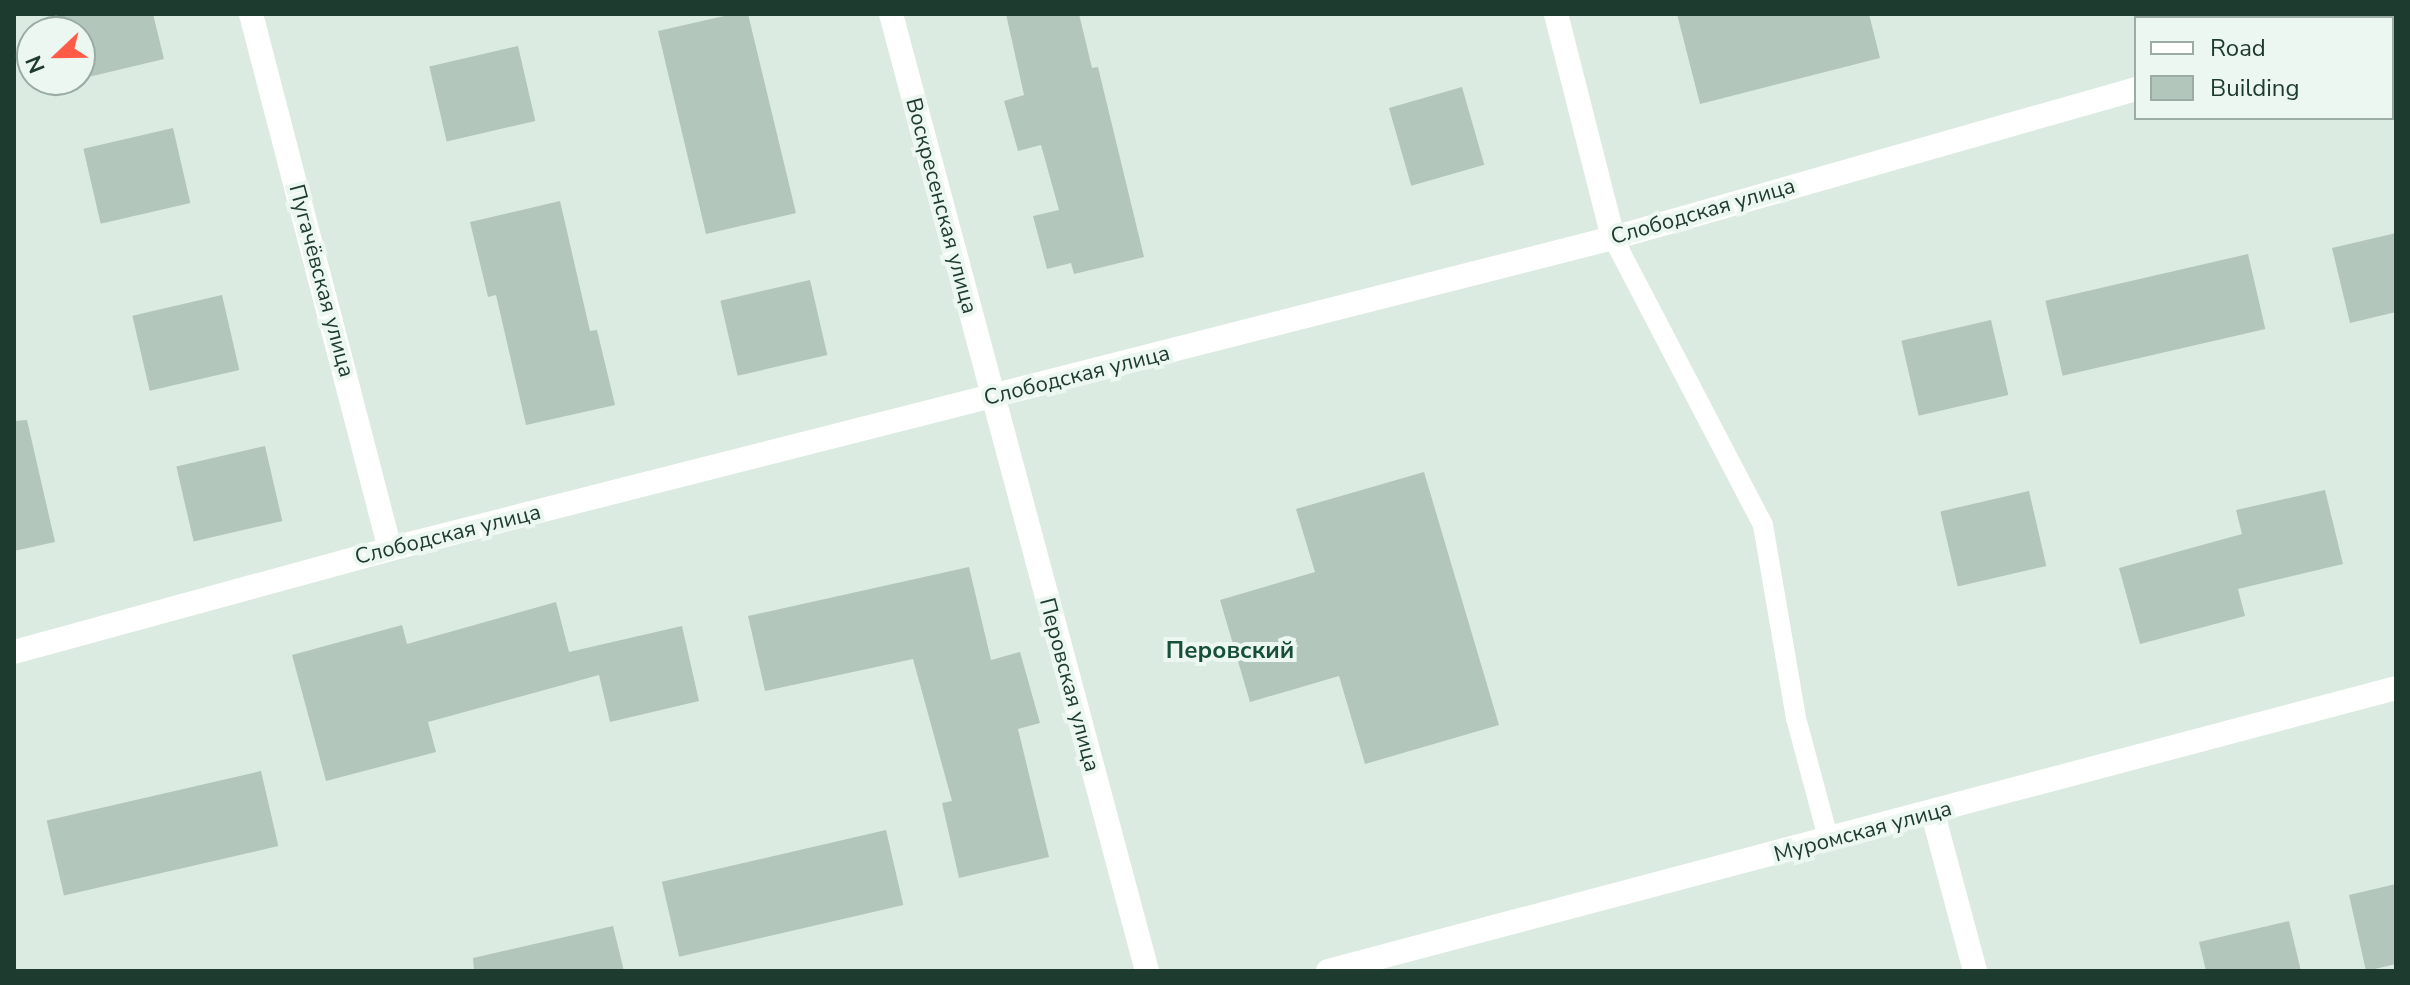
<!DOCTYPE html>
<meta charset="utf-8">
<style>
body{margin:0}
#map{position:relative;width:2410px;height:985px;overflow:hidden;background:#dcebe2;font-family:"Nunito Sans",sans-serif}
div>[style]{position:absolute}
.building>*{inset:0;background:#b2c6bb;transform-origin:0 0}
.lane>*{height:20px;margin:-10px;padding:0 10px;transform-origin:10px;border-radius:10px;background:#fff}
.street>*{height:24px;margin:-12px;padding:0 12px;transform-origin:12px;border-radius:12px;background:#fff}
span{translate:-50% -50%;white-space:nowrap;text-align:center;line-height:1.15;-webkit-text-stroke:8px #edf7f1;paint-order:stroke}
.street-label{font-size:22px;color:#1d3b2f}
.neighbourhood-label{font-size:24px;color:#174f3a;font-weight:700}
.frame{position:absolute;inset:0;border:16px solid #1d3b2f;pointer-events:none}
.legend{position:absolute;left:2134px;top:16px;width:260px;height:104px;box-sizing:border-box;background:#edf7f1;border:2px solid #9aaca3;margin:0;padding:10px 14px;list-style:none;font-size:24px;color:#1d3b2f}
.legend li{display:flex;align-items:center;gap:16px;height:40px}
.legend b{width:40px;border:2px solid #9aaca3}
.north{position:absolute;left:16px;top:16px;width:80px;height:80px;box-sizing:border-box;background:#edf7f1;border:2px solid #9aaca3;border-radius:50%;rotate:248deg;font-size:22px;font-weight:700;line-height:32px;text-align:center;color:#1d3b2f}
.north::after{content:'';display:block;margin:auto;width:28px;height:36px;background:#ff5b46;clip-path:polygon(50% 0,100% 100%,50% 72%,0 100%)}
</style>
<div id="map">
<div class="building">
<i style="clip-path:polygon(59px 14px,153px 14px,164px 59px,80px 79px,80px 32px,64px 32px)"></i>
<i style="clip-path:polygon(733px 14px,748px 14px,796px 213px,706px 234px,658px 31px)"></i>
<i style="clip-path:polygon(1006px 14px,1079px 14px,1092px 68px,1098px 67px,1144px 257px,1074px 274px,1071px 263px,1047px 269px,1033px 216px,1059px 210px,1041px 145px,1018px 151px,1004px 101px,1024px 95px)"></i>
<i style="clip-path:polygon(1677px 14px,1869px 14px,1880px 58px,1700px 104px)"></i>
<i style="left:518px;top:46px;width:77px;height:91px;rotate:77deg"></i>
<i style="left:1462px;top:87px;width:81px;height:76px;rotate:74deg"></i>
<i style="left:173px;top:128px;width:77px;height:92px;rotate:77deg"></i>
<i style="clip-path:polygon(560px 201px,590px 331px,597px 330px,615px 405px,526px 425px,496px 295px,488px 297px,470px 222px)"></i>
<i style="clip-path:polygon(2396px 233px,2396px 312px,2350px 323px,2332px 248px)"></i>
<i style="left:2248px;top:254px;width:77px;height:208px;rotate:77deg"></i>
<i style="left:810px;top:280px;width:77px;height:92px;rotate:77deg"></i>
<i style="left:222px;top:295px;width:77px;height:92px;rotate:77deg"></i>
<i style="left:1991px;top:320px;width:77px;height:92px;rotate:77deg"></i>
<i style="clip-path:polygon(27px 420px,55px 542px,14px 551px,14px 421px)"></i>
<i style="left:265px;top:446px;width:77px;height:91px;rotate:77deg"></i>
<i style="clip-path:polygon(1424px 472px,1499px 725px,1365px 764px,1339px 676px,1250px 702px,1220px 600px,1315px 572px,1296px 509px)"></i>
<i style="clip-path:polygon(2325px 490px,2343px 564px,2238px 589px,2245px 616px,2140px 644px,2119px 568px,2242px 534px,2236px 510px)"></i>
<i style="left:2029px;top:491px;width:77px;height:91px;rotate:77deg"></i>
<i style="clip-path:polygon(969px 567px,991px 660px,1020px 652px,1040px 723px,1018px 729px,1049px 857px,959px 878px,942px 803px,952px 801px,913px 659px,765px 691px,748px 616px)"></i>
<i style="clip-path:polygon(556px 602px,569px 652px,682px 626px,699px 701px,610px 722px,599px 675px,428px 722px,436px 752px,326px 781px,292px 655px,402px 625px,407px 644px)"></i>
<i style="left:261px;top:771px;width:77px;height:220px;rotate:77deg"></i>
<i style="left:886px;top:830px;width:77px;height:230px;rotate:77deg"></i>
<i style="clip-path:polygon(2396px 884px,2396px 964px,2366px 971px,2349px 895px)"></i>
<i style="clip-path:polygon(2289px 921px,2301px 971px,2206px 971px,2199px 942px)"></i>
<i style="clip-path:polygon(613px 926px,624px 971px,474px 971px,473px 958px)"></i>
</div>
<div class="lane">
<i style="left:1613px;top:238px;width:324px;rotate:62.4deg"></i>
<i style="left:1763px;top:525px;width:196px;rotate:80.3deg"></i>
<i style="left:1796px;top:718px;width:127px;rotate:75deg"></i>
</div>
<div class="street">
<i style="left:251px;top:14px;width:553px;rotate:75.44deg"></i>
<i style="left:891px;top:14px;width:991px;rotate:75.02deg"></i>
<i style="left:1556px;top:14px;width:231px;rotate:75.7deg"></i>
<i style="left:2215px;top:14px;width:4px;rotate:76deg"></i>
<i style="left:2392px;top:19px;width:4px;rotate:-14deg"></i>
<i style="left:14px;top:652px;width:390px;rotate:-15.3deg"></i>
<i style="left:390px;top:549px;width:1262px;rotate:-14.27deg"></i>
<i style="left:1613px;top:238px;width:544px;rotate:-15.9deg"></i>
<i style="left:1933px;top:814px;width:163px;rotate:75deg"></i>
<i style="left:1328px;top:971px;width:1105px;rotate:-14.84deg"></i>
</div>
<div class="street-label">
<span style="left:941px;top:206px;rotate:75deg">Воскресенская улица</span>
<span style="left:1703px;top:212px;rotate:-16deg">Слободская улица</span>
<span style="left:321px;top:281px;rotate:75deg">Пугачёвская улица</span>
<span style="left:1077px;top:376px;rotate:-14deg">Слободская улица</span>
<span style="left:448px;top:535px;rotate:-14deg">Слободская улица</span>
<span style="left:1069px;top:685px;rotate:75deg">Перовская улица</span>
<span style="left:1863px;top:832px;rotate:-15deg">Муромская улица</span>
</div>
<div class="neighbourhood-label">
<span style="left:1230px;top:651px">Перовский</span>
</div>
<div class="frame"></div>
<ul class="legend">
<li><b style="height:10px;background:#fff"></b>Road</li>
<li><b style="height:22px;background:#b2c6bb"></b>Building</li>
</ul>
<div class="north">N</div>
</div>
